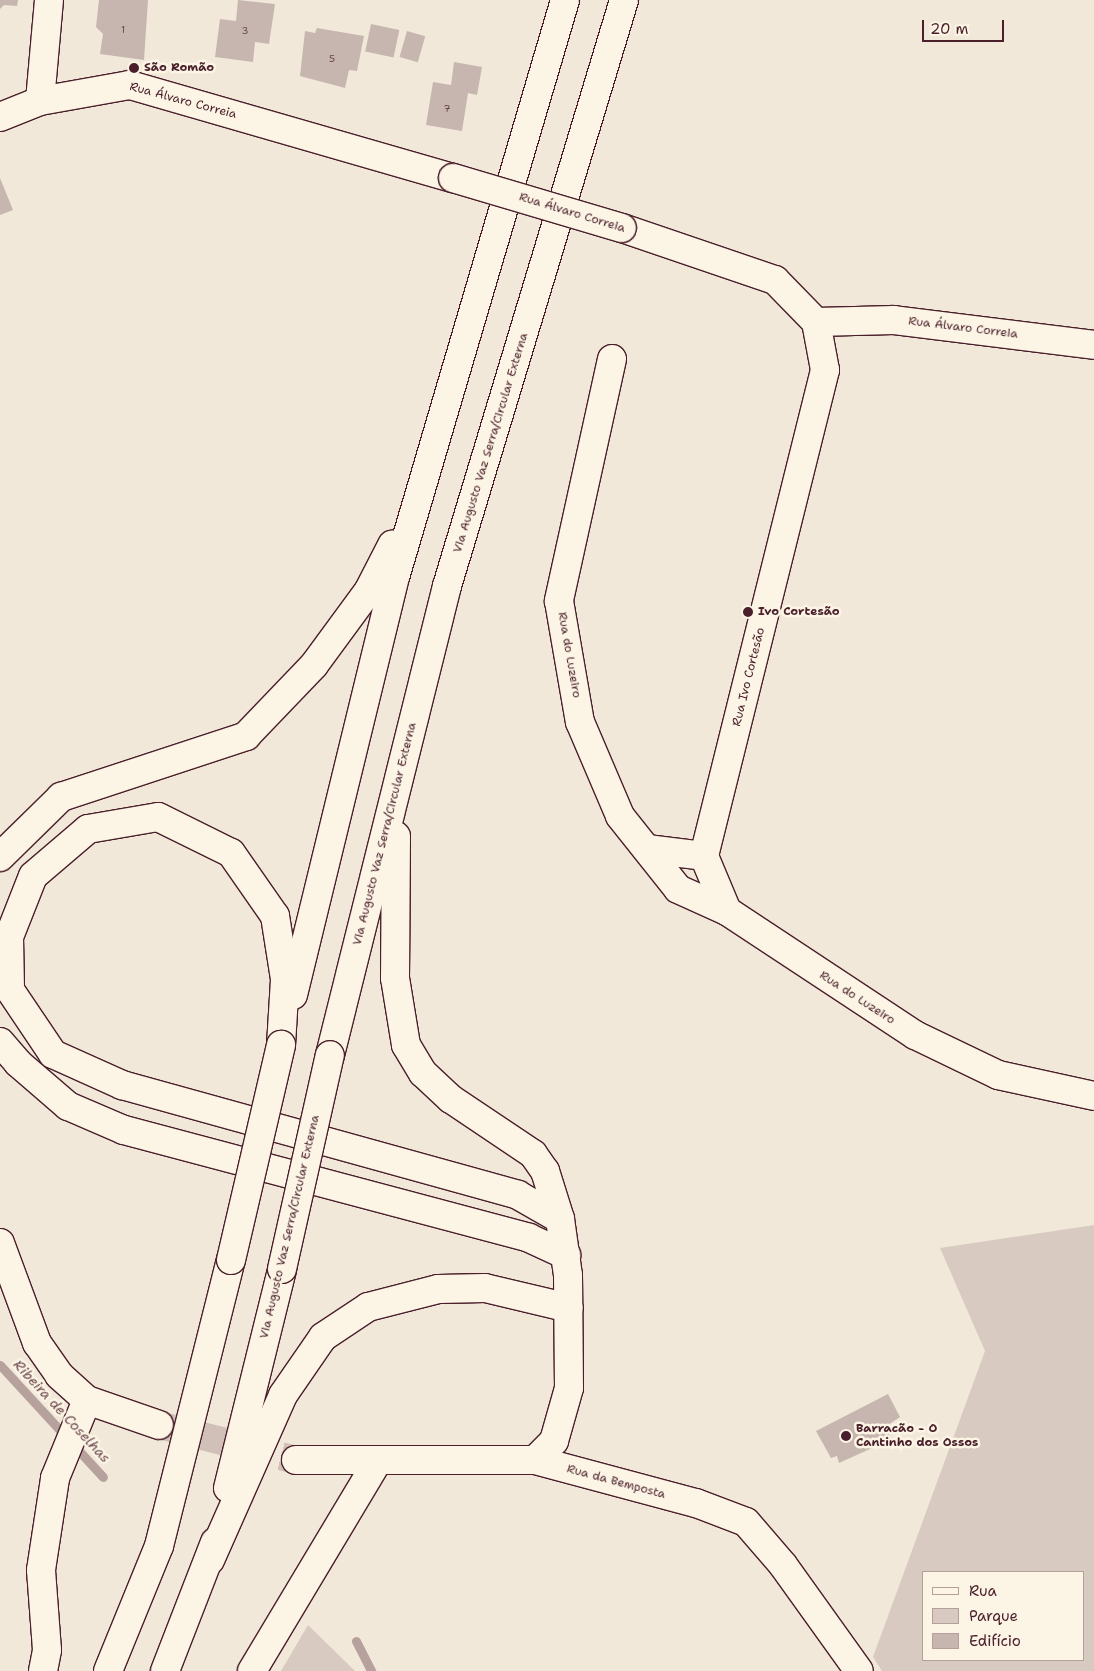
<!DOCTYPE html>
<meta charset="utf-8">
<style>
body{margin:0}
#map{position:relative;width:1094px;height:1671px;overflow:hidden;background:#f1e8da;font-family:"Shantell Sans",sans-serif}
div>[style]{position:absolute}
.green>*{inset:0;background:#d8cac0}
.stream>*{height:9px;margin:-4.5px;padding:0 4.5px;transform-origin:4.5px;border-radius:4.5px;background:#b6a19c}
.building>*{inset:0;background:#c7b6af;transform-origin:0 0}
.secondary-tunnel>*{height:28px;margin-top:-14px;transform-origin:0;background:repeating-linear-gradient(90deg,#d0c0b7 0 28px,transparent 0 42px)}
.roads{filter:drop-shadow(1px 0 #4a1f2b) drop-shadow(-1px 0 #4a1f2b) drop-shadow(0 1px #4a1f2b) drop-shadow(0 -1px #4a1f2b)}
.street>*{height:28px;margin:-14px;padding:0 14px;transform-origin:14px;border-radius:14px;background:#fcf5e5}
.secondary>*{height:28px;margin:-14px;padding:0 14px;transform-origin:14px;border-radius:14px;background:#fcf5e5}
.highway>*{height:28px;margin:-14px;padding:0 14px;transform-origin:14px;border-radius:14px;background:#fcf5e5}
.bridges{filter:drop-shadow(1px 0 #4a1f2b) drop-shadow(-1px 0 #4a1f2b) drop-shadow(0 1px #4a1f2b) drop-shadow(0 -1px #4a1f2b)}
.street-bridge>*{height:28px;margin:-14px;padding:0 14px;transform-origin:14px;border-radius:14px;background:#fcf5e5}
.highway-bridge>*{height:28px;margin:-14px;padding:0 14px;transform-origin:14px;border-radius:14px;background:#fcf5e5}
.dots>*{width:14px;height:14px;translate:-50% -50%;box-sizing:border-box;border:2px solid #fcf5e5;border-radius:50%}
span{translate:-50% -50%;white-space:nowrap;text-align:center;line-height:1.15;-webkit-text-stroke:5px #fcf5e5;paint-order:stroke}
.number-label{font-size:10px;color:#69454c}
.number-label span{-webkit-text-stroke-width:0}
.poi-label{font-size:12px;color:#4a1f2b;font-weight:700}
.left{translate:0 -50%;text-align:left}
.street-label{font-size:12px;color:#4a1f2b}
.water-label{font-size:14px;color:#704c53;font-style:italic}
.legend{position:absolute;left:922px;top:1571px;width:162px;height:90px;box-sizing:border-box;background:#fcf5e5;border:1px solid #b59f9b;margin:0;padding:6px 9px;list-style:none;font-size:15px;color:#4a1f2b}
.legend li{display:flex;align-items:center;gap:10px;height:25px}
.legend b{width:25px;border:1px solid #b59f9b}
.scale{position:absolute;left:922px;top:20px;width:82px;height:22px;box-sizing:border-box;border:2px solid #4a1f2b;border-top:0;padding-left:6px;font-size:15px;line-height:18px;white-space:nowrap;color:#4a1f2b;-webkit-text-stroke:4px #fcf5e5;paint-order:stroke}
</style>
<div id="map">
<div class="green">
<i style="clip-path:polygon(evenodd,1094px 1225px,1094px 1671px,882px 1671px,873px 1657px,985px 1351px,940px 1248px,1094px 1225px,1083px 1572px,1083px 1660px,923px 1660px,923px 1572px,1083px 1572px)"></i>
<i style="clip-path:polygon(308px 1625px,355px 1671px,281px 1671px)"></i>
</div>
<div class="stream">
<i style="left:0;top:1365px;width:152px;rotate:47.4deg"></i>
<i style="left:356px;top:1641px;width:34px;rotate:63deg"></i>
</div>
<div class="building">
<i style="clip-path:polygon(0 0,18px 0,17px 6px,4px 5px,0 9px)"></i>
<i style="clip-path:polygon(99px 0,148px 0,144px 60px,100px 54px,103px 34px,96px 27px)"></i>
<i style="clip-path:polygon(238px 0,275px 4px,269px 44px,255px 42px,253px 62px,215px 57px,220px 19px,236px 21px)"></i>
<i style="left:371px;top:24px;width:29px;height:28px;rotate:12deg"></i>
<i style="clip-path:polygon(317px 28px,364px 36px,357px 71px,349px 70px,345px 88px,300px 76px,305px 31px,315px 33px)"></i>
<i style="left:407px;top:31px;width:19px;height:27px;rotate:16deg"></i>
<i style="clip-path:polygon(454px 62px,482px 67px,477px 95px,468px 93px,462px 131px,426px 125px,433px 82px,451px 85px)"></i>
<i style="clip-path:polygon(0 178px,13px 210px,0 215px)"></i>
<i style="clip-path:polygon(888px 1394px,900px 1417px,885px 1427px,892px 1439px,839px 1463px,837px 1456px,831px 1458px,816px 1431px)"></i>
</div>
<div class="secondary-tunnel">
<i style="left:159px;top:1425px;width:141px;rotate:14.3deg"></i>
</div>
<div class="roads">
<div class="street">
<i style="left:49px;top:0;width:101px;rotate:95.1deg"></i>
<i style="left:40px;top:101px;width:91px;rotate:-10.1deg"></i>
<i style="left:130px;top:85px;width:336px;rotate:16.1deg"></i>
<i style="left:622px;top:228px;width:162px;rotate:18.8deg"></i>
<i style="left:775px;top:280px;width:59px;rotate:45.7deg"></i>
<i style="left:816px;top:322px;width:78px;rotate:-1.5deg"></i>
<i style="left:894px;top:320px;width:202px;rotate:7.1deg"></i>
<i style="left:612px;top:359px;width:248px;rotate:102.4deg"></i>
<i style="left:559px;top:601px;width:123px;rotate:80.2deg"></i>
<i style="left:580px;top:722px;width:102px;rotate:66.9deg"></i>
<i style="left:620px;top:816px;width:93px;rotate:51.5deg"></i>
<i style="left:678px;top:889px;width:54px;rotate:24.2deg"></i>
<i style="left:727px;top:911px;width:225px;rotate:33.4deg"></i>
<i style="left:915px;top:1035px;width:92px;rotate:25.7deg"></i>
<i style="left:998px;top:1075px;width:98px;rotate:12.3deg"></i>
<i style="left:647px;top:849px;width:57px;rotate:7deg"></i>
<i style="left:727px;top:911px;width:60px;rotate:-112.7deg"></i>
<i style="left:704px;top:856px;width:501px;rotate:-76.02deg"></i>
<i style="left:825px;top:370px;width:49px;rotate:-100.6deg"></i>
<i style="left:43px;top:1671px;width:21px;rotate:-79deg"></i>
<i style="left:47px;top:1650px;width:80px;rotate:-94.3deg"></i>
<i style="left:41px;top:1570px;width:93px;rotate:-81.3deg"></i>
<i style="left:55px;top:1478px;width:84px;rotate:-67.7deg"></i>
<i style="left:252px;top:1671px;width:244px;rotate:-59.1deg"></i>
</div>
<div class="secondary">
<i style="left:0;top:117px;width:43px;rotate:-21.8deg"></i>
<i style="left:0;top:1243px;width:107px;rotate:69.7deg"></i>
<i style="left:37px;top:1343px;width:39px;rotate:55deg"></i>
<i style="left:59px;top:1375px;width:38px;rotate:42deg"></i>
<i style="left:87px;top:1400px;width:76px;rotate:19.1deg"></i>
<i style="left:296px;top:1460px;width:239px"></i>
<i style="left:535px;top:1460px;width:167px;rotate:15deg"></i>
<i style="left:696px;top:1503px;width:53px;rotate:20.8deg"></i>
<i style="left:746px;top:1522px;width:57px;rotate:49.3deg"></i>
<i style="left:783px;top:1565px;width:130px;rotate:54.4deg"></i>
</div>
<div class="highway">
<i style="left:396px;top:836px;width:142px;rotate:90.4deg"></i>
<i style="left:395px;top:978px;width:68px;rotate:80.7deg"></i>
<i style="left:406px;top:1045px;width:33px;rotate:59deg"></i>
<i style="left:423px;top:1073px;width:38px;rotate:43deg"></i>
<i style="left:451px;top:1099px;width:99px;rotate:33.9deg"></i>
<i style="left:533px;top:1154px;width:21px;rotate:55deg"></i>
<i style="left:545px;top:1171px;width:50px;rotate:72.6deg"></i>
<i style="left:560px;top:1219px;width:57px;rotate:81.9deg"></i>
<i style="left:568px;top:1275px;width:113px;rotate:89.5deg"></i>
<i style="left:569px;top:1388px;width:55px;rotate:105.8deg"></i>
<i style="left:554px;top:1441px;width:27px;rotate:135deg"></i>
<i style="left:0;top:857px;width:86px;rotate:-44.5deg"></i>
<i style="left:61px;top:797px;width:195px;rotate:-18.2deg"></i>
<i style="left:246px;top:736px;width:98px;rotate:-46.2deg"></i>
<i style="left:314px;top:665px;width:93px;rotate:-53.7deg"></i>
<i style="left:369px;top:590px;width:51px;rotate:-62.9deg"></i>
<i style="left:293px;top:995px;width:433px;rotate:-76.3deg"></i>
<i style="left:396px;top:574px;width:598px;rotate:-73.59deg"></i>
<i style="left:0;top:1042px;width:28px;rotate:49deg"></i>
<i style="left:18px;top:1063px;width:66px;rotate:40.7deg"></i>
<i style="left:68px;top:1106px;width:61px;rotate:23.2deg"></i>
<i style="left:124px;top:1130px;width:419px;rotate:14.9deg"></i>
<i style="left:529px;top:1238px;width:41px;rotate:24.7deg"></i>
<i style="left:281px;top:1045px;width:66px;rotate:-86.5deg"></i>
<i style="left:285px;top:979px;width:64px;rotate:-99deg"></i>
<i style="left:275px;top:916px;width:77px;rotate:-124.9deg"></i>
<i style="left:231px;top:853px;width:81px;rotate:-153.7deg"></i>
<i style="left:158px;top:817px;width:71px;rotate:170.3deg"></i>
<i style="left:88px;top:829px;width:72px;rotate:139.5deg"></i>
<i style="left:33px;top:876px;width:66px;rotate:111.5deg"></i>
<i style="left:9px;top:937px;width:53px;rotate:88.9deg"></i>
<i style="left:10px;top:990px;width:77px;rotate:56.1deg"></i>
<i style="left:53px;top:1054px;width:76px;rotate:24.2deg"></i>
<i style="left:122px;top:1085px;width:411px;rotate:15.5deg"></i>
<i style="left:518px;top:1195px;width:48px;rotate:29.7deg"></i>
<i style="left:330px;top:1055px;width:483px;rotate:-76deg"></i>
<i style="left:447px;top:586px;width:612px;rotate:-73.19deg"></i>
<i style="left:228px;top:1488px;width:226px;rotate:-76.1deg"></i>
<i style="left:210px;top:1560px;width:180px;rotate:-66.1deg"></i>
<i style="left:283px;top:1395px;width:70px;rotate:-55.4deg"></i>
<i style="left:323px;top:1337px;width:54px;rotate:-33.7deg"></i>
<i style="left:368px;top:1307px;width:72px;rotate:-14.4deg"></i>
<i style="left:438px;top:1289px;width:47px;rotate:-1.2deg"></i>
<i style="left:485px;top:1288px;width:86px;rotate:13.4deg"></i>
<i style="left:108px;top:1671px;width:135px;rotate:-67.8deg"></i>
<i style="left:159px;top:1546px;width:295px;rotate:-75.9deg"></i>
<i style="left:165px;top:1671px;width:138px;rotate:-68.8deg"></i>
</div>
</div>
<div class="bridges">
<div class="street-bridge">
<i style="left:453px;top:178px;width:176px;rotate:16.5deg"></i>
</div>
<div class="highway-bridge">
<i style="left:231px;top:1260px;width:221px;rotate:-76.9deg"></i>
<i style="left:282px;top:1269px;width:219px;rotate:-77.4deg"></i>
</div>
</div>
<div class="dots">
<i style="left:134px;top:68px;background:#4a1f2b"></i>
<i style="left:748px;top:612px;background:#4a1f2b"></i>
<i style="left:846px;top:1436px;background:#4a1f2b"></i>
</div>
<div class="number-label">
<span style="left:123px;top:30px">1</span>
<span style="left:245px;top:31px">3</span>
<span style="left:332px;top:59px">5</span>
<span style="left:447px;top:109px">7</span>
</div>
<div class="poi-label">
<span class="left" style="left:144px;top:68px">São Romão</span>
<span class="left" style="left:758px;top:612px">Ivo Cortesão</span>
<span class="left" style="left:856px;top:1436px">Barracão - O<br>Cantinho dos Ossos</span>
</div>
<div class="street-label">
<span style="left:183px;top:101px;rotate:15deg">Rua Álvaro Correia</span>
<span style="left:572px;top:213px;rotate:17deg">Rua Álvaro Correia</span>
<span style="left:963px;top:328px;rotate:7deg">Rua Álvaro Correia</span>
<span style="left:491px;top:443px;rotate:-73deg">Via Augusto Vaz Serra/Circular Externa</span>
<span style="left:569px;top:655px;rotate:80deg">Rua do Luzeiro</span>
<span style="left:749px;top:677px;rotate:-76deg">Rua Ivo Cortesão</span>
<span style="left:385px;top:834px;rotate:-76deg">Via Augusto Vaz Serra/Circular Externa</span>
<span style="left:857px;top:998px;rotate:33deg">Rua do Luzeiro</span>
<span style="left:290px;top:1227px;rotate:-77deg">Via Augusto Vaz Serra/Circular Externa</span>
<span style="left:616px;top:1482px;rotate:15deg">Rua da Bemposta</span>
</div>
<div class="water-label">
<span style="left:62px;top:1411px;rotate:47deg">Ribeira de Coselhas</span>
</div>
<ul class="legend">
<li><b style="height:6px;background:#fcf5e5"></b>Rua</li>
<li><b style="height:14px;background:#d8cac0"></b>Parque</li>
<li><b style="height:14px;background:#c7b6af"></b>Edifício</li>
</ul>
<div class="scale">20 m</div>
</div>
